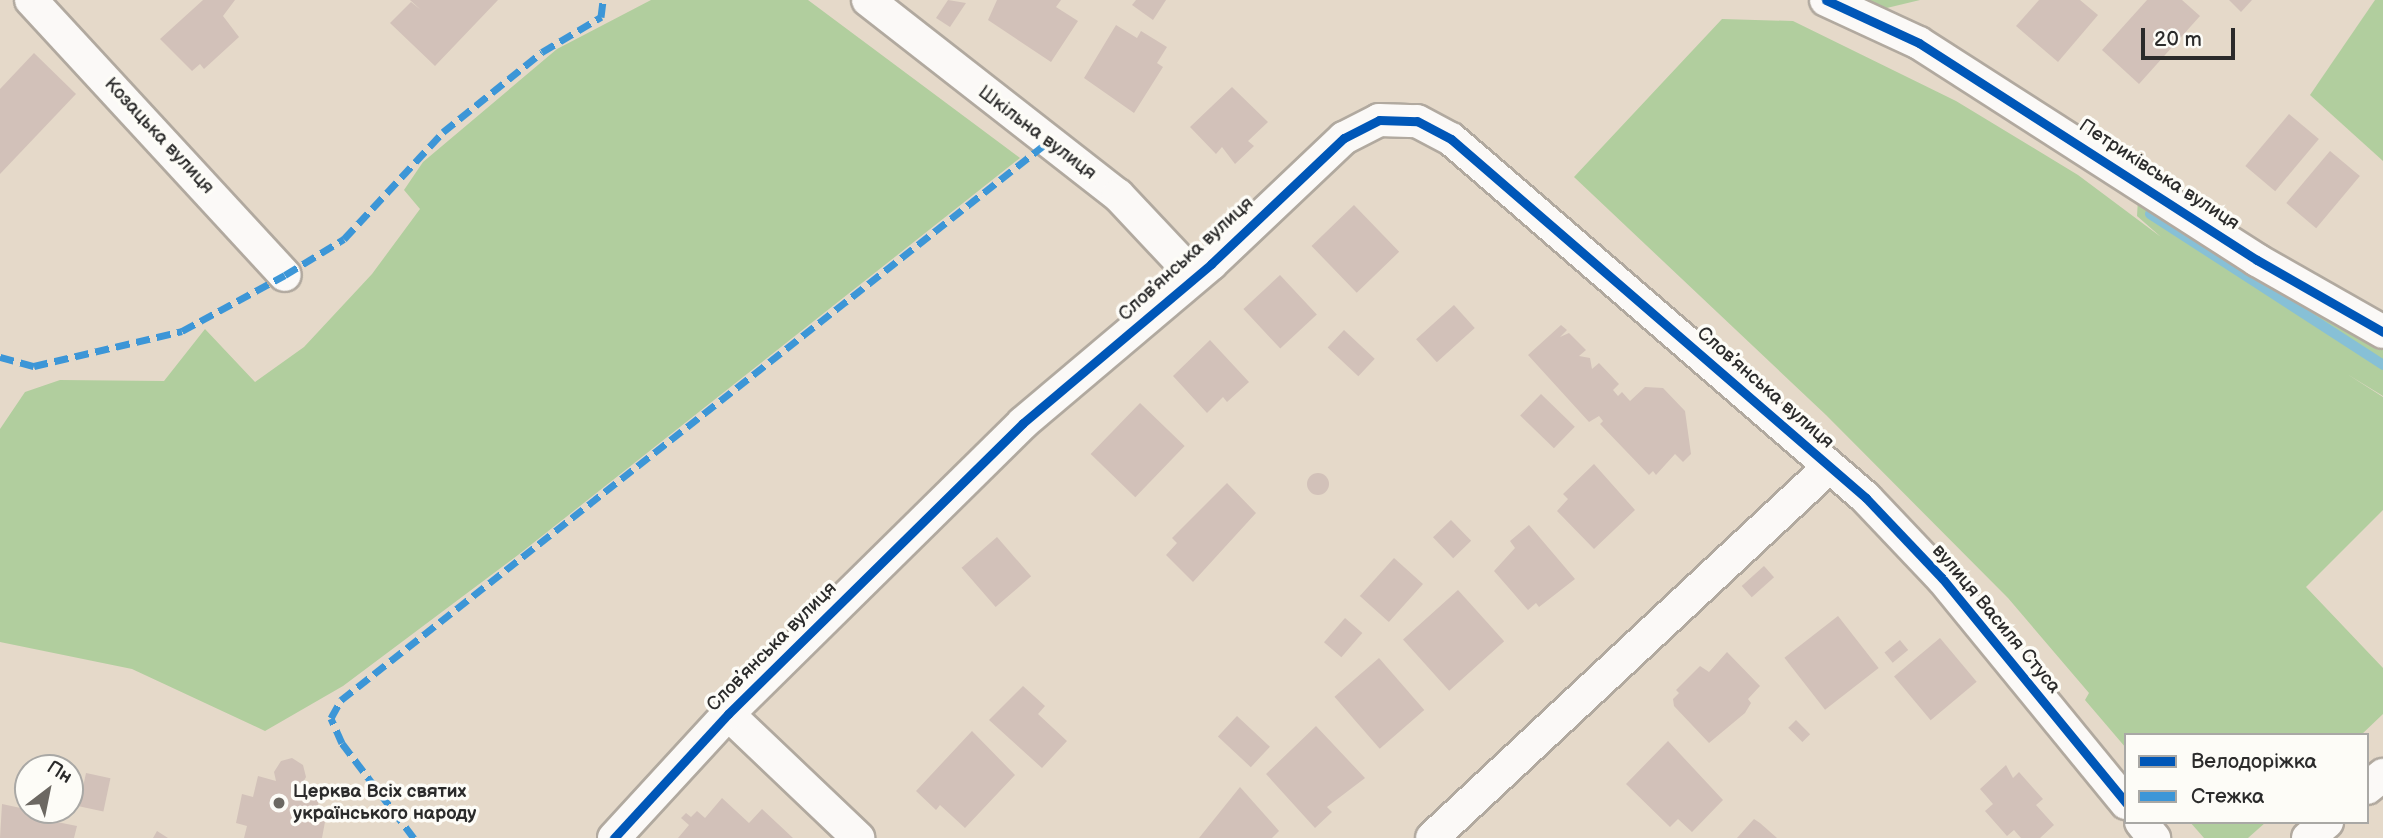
<!DOCTYPE html>
<meta charset="utf-8">
<style>
body{margin:0}
#map{position:relative;width:2383px;height:838px;overflow:hidden;background:#e5d9c9;font-family:"Balsamiq Sans",sans-serif}
div>[style]{position:absolute}
.green>*{inset:0;background:#b1ce9e}
.stream>*{height:10px;margin:-5px;padding:0 5px;transform-origin:5px;border-radius:5px;background:#87c0d6}
.building>*{inset:0;background:#d2c1b9;transform-origin:0 0}
.round{border-radius:50%}
.roads{filter:drop-shadow(2px 0 #b1a99f) drop-shadow(-2px 0 #b1a99f) drop-shadow(0 2px #b1a99f) drop-shadow(0 -2px #b1a99f)}
.street>*{height:32px;margin:-16px;padding:0 16px;transform-origin:16px;border-radius:16px;background:#fbf9f7}
.quiet>*{height:7px;margin-top:-3.5px;transform-origin:0;background:repeating-linear-gradient(90deg,#3c96d7 0 14px,transparent 0 21px)}
.cycleway>*{height:9px;margin:-4.5px;padding:0 4.5px;transform-origin:4.5px;border-radius:4.5px;background:#0057b8}
.dots>*{width:19px;height:19px;translate:-50% -50%;box-sizing:border-box;border:4px solid #fdfcf7;border-radius:50%}
span{translate:-50% -50%;white-space:nowrap;text-align:center;line-height:1.15;-webkit-text-stroke:7px #fdfcf7;paint-order:stroke}
.street-label{font-size:19px;color:#2b2b2b}
.poi-label{font-size:19px;color:#2b2b2b;font-weight:700}
.left{translate:0 -50%;text-align:left}
.legend{position:absolute;left:2124px;top:733px;width:245px;height:91px;box-sizing:border-box;background:#fdfcf7;border:2px solid #a9a8a5;margin:0;padding:9px 12px;list-style:none;font-size:21px;color:#2b2b2b}
.legend li{display:flex;align-items:center;gap:14px;height:35px}
.legend b{width:35px;border:2px solid #a9a8a5}
.north{position:absolute;left:14px;top:754px;width:70px;height:70px;box-sizing:border-box;background:#fdfcf7;border:2px solid #a9a8a5;border-radius:50%;rotate:32deg;font-size:19px;font-weight:700;line-height:28px;text-align:center;color:#2b2b2b}
.north::after{content:'';display:block;margin:auto;width:24px;height:32px;background:#6c6862;clip-path:polygon(50% 0,100% 100%,50% 72%,0 100%)}
.scale{position:absolute;left:2141px;top:28px;width:94px;height:32px;box-sizing:border-box;border:4px solid #2b2b2b;border-top:0;padding-left:9px;font-size:21px;line-height:24px;white-space:nowrap;color:#2b2b2b;-webkit-text-stroke:5px #fdfcf7;paint-order:stroke}
</style>
<div id="map">
<div class="green">
<i style="clip-path:polygon(651px 0,808px 0,1020px 158px,518px 555px,343px 686px,265px 731px,132px 669px,0 642px,0 429px,25px 392px,60px 380px,164px 381px,205px 329px,255px 382px,304px 347px,372px 274px,420px 209px,404px 190px,423px 162px,557px 49px)"></i>
<i style="clip-path:polygon(1842px 0,1920px 0,1866px 13px)"></i>
<i style="clip-path:polygon(2375px 0,2383px 0,2383px 161px,2310px 95px)"></i>
<i style="clip-path:polygon(1722px 19px,1793px 21px,1956px 101px,2078px 175px,2161px 237px,2137px 216px,2138px 199px,2383px 340px,2383px 396px,2347px 374px,2383px 397px,2383px 510px,2306px 587px,2383px 668px,2383px 714px,2361px 735px,2126px 735px,2126px 748px,2085px 700px,2089px 693px,2008px 598px,1826px 415px,1574px 177px)"></i>
<i style="clip-path:polygon(2190px 822px,2266px 822px,2248px 838px,2204px 838px)"></i>
</div>
<div class="stream">
<i style="left:2150px;top:214px;width:278px;rotate:32.9deg"></i>
</div>
<div class="building">
<i style="clip-path:polygon(203px 0,235px 0,223px 16px,239px 37px,204px 69px,200px 64px,192px 71px,160px 39px)"></i>
<i style="clip-path:polygon(410px 0,498px 0,435px 66px,390px 23px,411px 2px,421px 10px)"></i>
<i style="clip-path:polygon(948px 0,966px 3px,950px 27px,936px 18px)"></i>
<i style="clip-path:polygon(997px 0,1061px 0,1056px 7px,1078px 21px,1051px 62px,988px 20px)"></i>
<i style="clip-path:polygon(1136px 0,1166px 0,1153px 20px,1132px 5px)"></i>
<i style="clip-path:polygon(2039px 0,2080px 0,2098px 15px,2058px 62px,2016px 26px)"></i>
<i style="clip-path:polygon(2147px 0,2182px 0,2200px 16px,2139px 84px,2102px 50px)"></i>
<i style="clip-path:polygon(2229px 0,2252px 0,2241px 12px)"></i>
<i style="clip-path:polygon(1116px 25px,1137px 38px,1141px 31px,1167px 47px,1157px 63px,1163px 67px,1134px 113px,1084px 78px)"></i>
<i style="clip-path:polygon(34px 53px,76px 94px,0 174px,0 89px)"></i>
<i style="clip-path:polygon(1232px 87px,1268px 122px,1248px 141px,1254px 146px,1235px 164px,1222px 147px,1216px 154px,1190px 127px)"></i>
<i style="left:2289px;top:114px;width:39px;height:68px;rotate:40deg"></i>
<i style="left:2330px;top:151px;width:39px;height:68px;rotate:40deg"></i>
<i style="left:1354px;top:205px;width:65px;height:59px;rotate:46deg"></i>
<i style="left:1280px;top:275px;width:54px;height:50px;rotate:47deg"></i>
<i style="left:1454px;top:305px;width:31px;height:51px;rotate:48deg"></i>
<i style="clip-path:polygon(1561px 325px,1567px 330px,1560px 337px,1569px 333px,1586px 350px,1579px 356px,1590px 358px,1592px 369px,1599px 363px,1619px 384px,1613px 390px,1618px 396px,1622px 392px,1630px 401px,1645px 387px,1663px 388px,1685px 411px,1691px 454px,1683px 462px,1675px 454px,1656px 475px,1653px 471px,1649px 475px,1600px 424px,1603px 421px,1599px 416px,1589px 422px,1528px 355px)"></i>
<i style="left:1344px;top:330px;width:42px;height:24px;rotate:43deg"></i>
<i style="clip-path:polygon(1210px 340px,1249px 382px,1227px 402px,1223px 397px,1207px 413px,1173px 376px)"></i>
<i style="left:1541px;top:394px;width:47px;height:30px;rotate:44deg"></i>
<i style="left:1140px;top:403px;width:62px;height:71px;rotate:44deg"></i>
<i style="clip-path:polygon(1594px 464px,1635px 510px,1594px 549px,1557px 511px,1568px 499px,1563px 494px)"></i>
<i class="round" style="left:1307px;top:473px;width:22px;height:22px"></i>
<i style="clip-path:polygon(1227px 483px,1256px 513px,1193px 582px,1166px 555px,1177px 543px,1172px 538px)"></i>
<i style="left:1451px;top:520px;width:29px;height:25px;rotate:46deg"></i>
<i style="clip-path:polygon(1529px 525px,1575px 579px,1539px 607px,1536px 603px,1528px 610px,1494px 571px,1515px 548px,1510px 541px)"></i>
<i style="left:997px;top:537px;width:52px;height:47px;rotate:49deg"></i>
<i style="left:1394px;top:558px;width:39px;height:51px;rotate:42deg"></i>
<i style="left:1764px;top:566px;width:15px;height:30px;rotate:48deg"></i>
<i style="left:1458px;top:590px;width:69px;height:74px;rotate:48deg"></i>
<i style="left:1838px;top:616px;width:66px;height:68px;rotate:52deg"></i>
<i style="left:1345px;top:618px;width:23px;height:32px;rotate:41deg"></i>
<i style="left:1940px;top:638px;width:57px;height:60px;rotate:50deg"></i>
<i style="left:1900px;top:640px;width:13px;height:20px;rotate:51deg"></i>
<i style="clip-path:polygon(1727px 652px,1760px 686px,1748px 699px,1751px 703px,1745px 713px,1709px 743px,1674px 706px,1673px 699px,1679px 693px,1676px 690px,1700px 666px,1709px 672px)"></i>
<i style="left:1379px;top:658px;width:69px;height:59px;rotate:49deg"></i>
<i style="clip-path:polygon(1023px 686px,1045px 706px,1038px 714px,1067px 741px,1042px 768px,989px 720px)"></i>
<i style="left:1237px;top:716px;width:45px;height:28px;rotate:43deg"></i>
<i style="left:1796px;top:720px;width:20px;height:11px;rotate:45deg"></i>
<i style="clip-path:polygon(1316px 726px,1365px 778px,1327px 807px,1332px 812px,1315px 828px,1266px 774px)"></i>
<i style="clip-path:polygon(972px 731px,1015px 775px,965px 828px,940px 805px,936px 810px,916px 791px)"></i>
<i style="clip-path:polygon(1668px 741px,1723px 800px,1692px 832px,1678px 819px,1670px 827px,1626px 784px)"></i>
<i style="clip-path:polygon(292px 758px,303px 765px,306px 777px,301px 786px,321px 790px,317px 810px,327px 811px,322px 838px,244px 838px,247px 826px,236px 823px,242px 794px,253px 797px,258px 776px,276px 781px,274px 772px,281px 761px)"></i>
<i style="clip-path:polygon(2006px 765px,2013px 778px,2019px 772px,2043px 799px,2036px 805px,2054px 825px,2040px 838px,2021px 838px,2014px 830px,2007px 836px,1985px 811px,1993px 804px,1980px 789px)"></i>
<i style="left:86px;top:773px;width:25px;height:34px;rotate:12deg"></i>
<i style="clip-path:polygon(1240px 787px,1279px 831px,1272px 838px,1199px 838px)"></i>
<i style="clip-path:polygon(722px 798px,749px 823px,762px 809px,793px 838px,678px 838px,689px 825px,681px 818px,686px 813px,691px 817px,697px 811px,705px 818px)"></i>
<i style="clip-path:polygon(2px 804px,58px 816px,57px 822px,77px 826px,74px 838px,0 838px)"></i>
<i style="clip-path:polygon(1754px 819px,1760px 823px,1777px 838px,1737px 838px)"></i>
<i style="clip-path:polygon(157px 831px,168px 838px,153px 838px)"></i>
</div>
<div class="roads">
<div class="street">
<i style="left:31px;top:0;width:374px;rotate:47.3deg"></i>
<i style="left:868px;top:0;width:317px;rotate:38deg"></i>
<i style="left:1118px;top:195px;width:112px;rotate:46.8deg"></i>
<i style="left:1826px;top:0;width:102px;rotate:24.8deg"></i>
<i style="left:1919px;top:43px;width:402px;rotate:32.7deg"></i>
<i style="left:2257px;top:260px;width:145px;rotate:29.7deg"></i>
<i style="left:728px;top:714px;width:180px;rotate:43.6deg"></i>
<i style="left:2367px;top:788px;width:21px;rotate:-39deg"></i>
<i style="left:2141px;top:822px;width:21px;rotate:51deg"></i>
<i style="left:614px;top:838px;width:168px;rotate:-47.4deg"></i>
<i style="left:728px;top:714px;width:414px;rotate:-44.6deg"></i>
<i style="left:1023px;top:423px;width:246px;rotate:-40.2deg"></i>
<i style="left:1211px;top:264px;width:183px;rotate:-43.5deg"></i>
<i style="left:1344px;top:138px;width:39px;rotate:-27deg"></i>
<i style="left:1379px;top:120px;width:38px;rotate:2deg"></i>
<i style="left:1417px;top:121px;width:38px;rotate:28deg"></i>
<i style="left:1451px;top:139px;width:549px;rotate:40.86deg"></i>
<i style="left:1866px;top:498px;width:110px;rotate:46.5deg"></i>
<i style="left:1942px;top:578px;width:291px;rotate:50.7deg"></i>
<i style="left:1432px;top:838px;width:543px;rotate:-43.06deg"></i>
<i style="left:2308px;top:838px;width:25px;rotate:-40deg"></i>
</div>
</div>
<div class="quiet">
<i style="left:0;top:357px;width:35px;rotate:15deg"></i>
<i style="left:34px;top:366px;width:152px;rotate:-13.3deg"></i>
<i style="left:182px;top:331px;width:117px;rotate:-28.5deg"></i>
<i style="left:285px;top:275px;width:69px;rotate:-31.4deg"></i>
<i style="left:344px;top:239px;width:146px;rotate:-47.2deg"></i>
<i style="left:443px;top:132px;width:127px;rotate:-38.9deg"></i>
<i style="left:542px;top:52px;width:69px;rotate:-30.7deg"></i>
<i style="left:601px;top:17px;width:17px;rotate:-83deg"></i>
<i style="left:414px;top:838px;width:119px;rotate:-127.2deg"></i>
<i style="left:342px;top:743px;width:27px;rotate:-114deg"></i>
<i style="left:331px;top:718px;width:21px;rotate:-61deg"></i>
<i style="left:341px;top:700px;width:901px;rotate:-38.28deg"></i>
</div>
<div class="cycleway">
<i style="left:1826px;top:0;width:102px;rotate:24.8deg"></i>
<i style="left:1919px;top:43px;width:402px;rotate:32.7deg"></i>
<i style="left:2257px;top:260px;width:145px;rotate:29.7deg"></i>
<i style="left:614px;top:838px;width:168px;rotate:-47.4deg"></i>
<i style="left:728px;top:714px;width:414px;rotate:-44.6deg"></i>
<i style="left:1023px;top:423px;width:246px;rotate:-40.2deg"></i>
<i style="left:1211px;top:264px;width:183px;rotate:-43.5deg"></i>
<i style="left:1344px;top:138px;width:39px;rotate:-27deg"></i>
<i style="left:1379px;top:120px;width:38px;rotate:2deg"></i>
<i style="left:1417px;top:121px;width:38px;rotate:28deg"></i>
<i style="left:1451px;top:139px;width:549px;rotate:40.86deg"></i>
<i style="left:1866px;top:498px;width:110px;rotate:46.5deg"></i>
<i style="left:1942px;top:578px;width:291px;rotate:50.7deg"></i>
</div>
<div class="dots">
<i style="left:279px;top:803px;background:#6c6862"></i>
</div>
<div class="street-label">
<span style="left:1037px;top:133px;rotate:37deg">Шкільна вулиця</span>
<span style="left:159px;top:136px;rotate:47deg">Козацька вулиця</span>
<span style="left:2159px;top:175px;rotate:33deg">Петриківська вулиця</span>
<span style="left:1186px;top:259px;rotate:-42deg">Словʼянська вулиця</span>
<span style="left:1765px;top:388px;rotate:41deg">Словʼянська вулиця</span>
<span style="left:1996px;top:619px;rotate:50deg">вулиця Василя Стуса</span>
<span style="left:772px;top:647px;rotate:-45deg">Словʼянська вулиця</span>
</div>
<div class="poi-label">
<span class="left" style="left:293px;top:803px">Церква Всіх святих<br>українського народу</span>
</div>
<ul class="legend">
<li><b style="height:9px;background:#0057b8"></b>Велодоріжка</li>
<li><b style="height:9px;background:#3c96d7"></b>Стежка</li>
</ul>
<div class="north">Пн</div>
<div class="scale">20 m</div>
</div>
